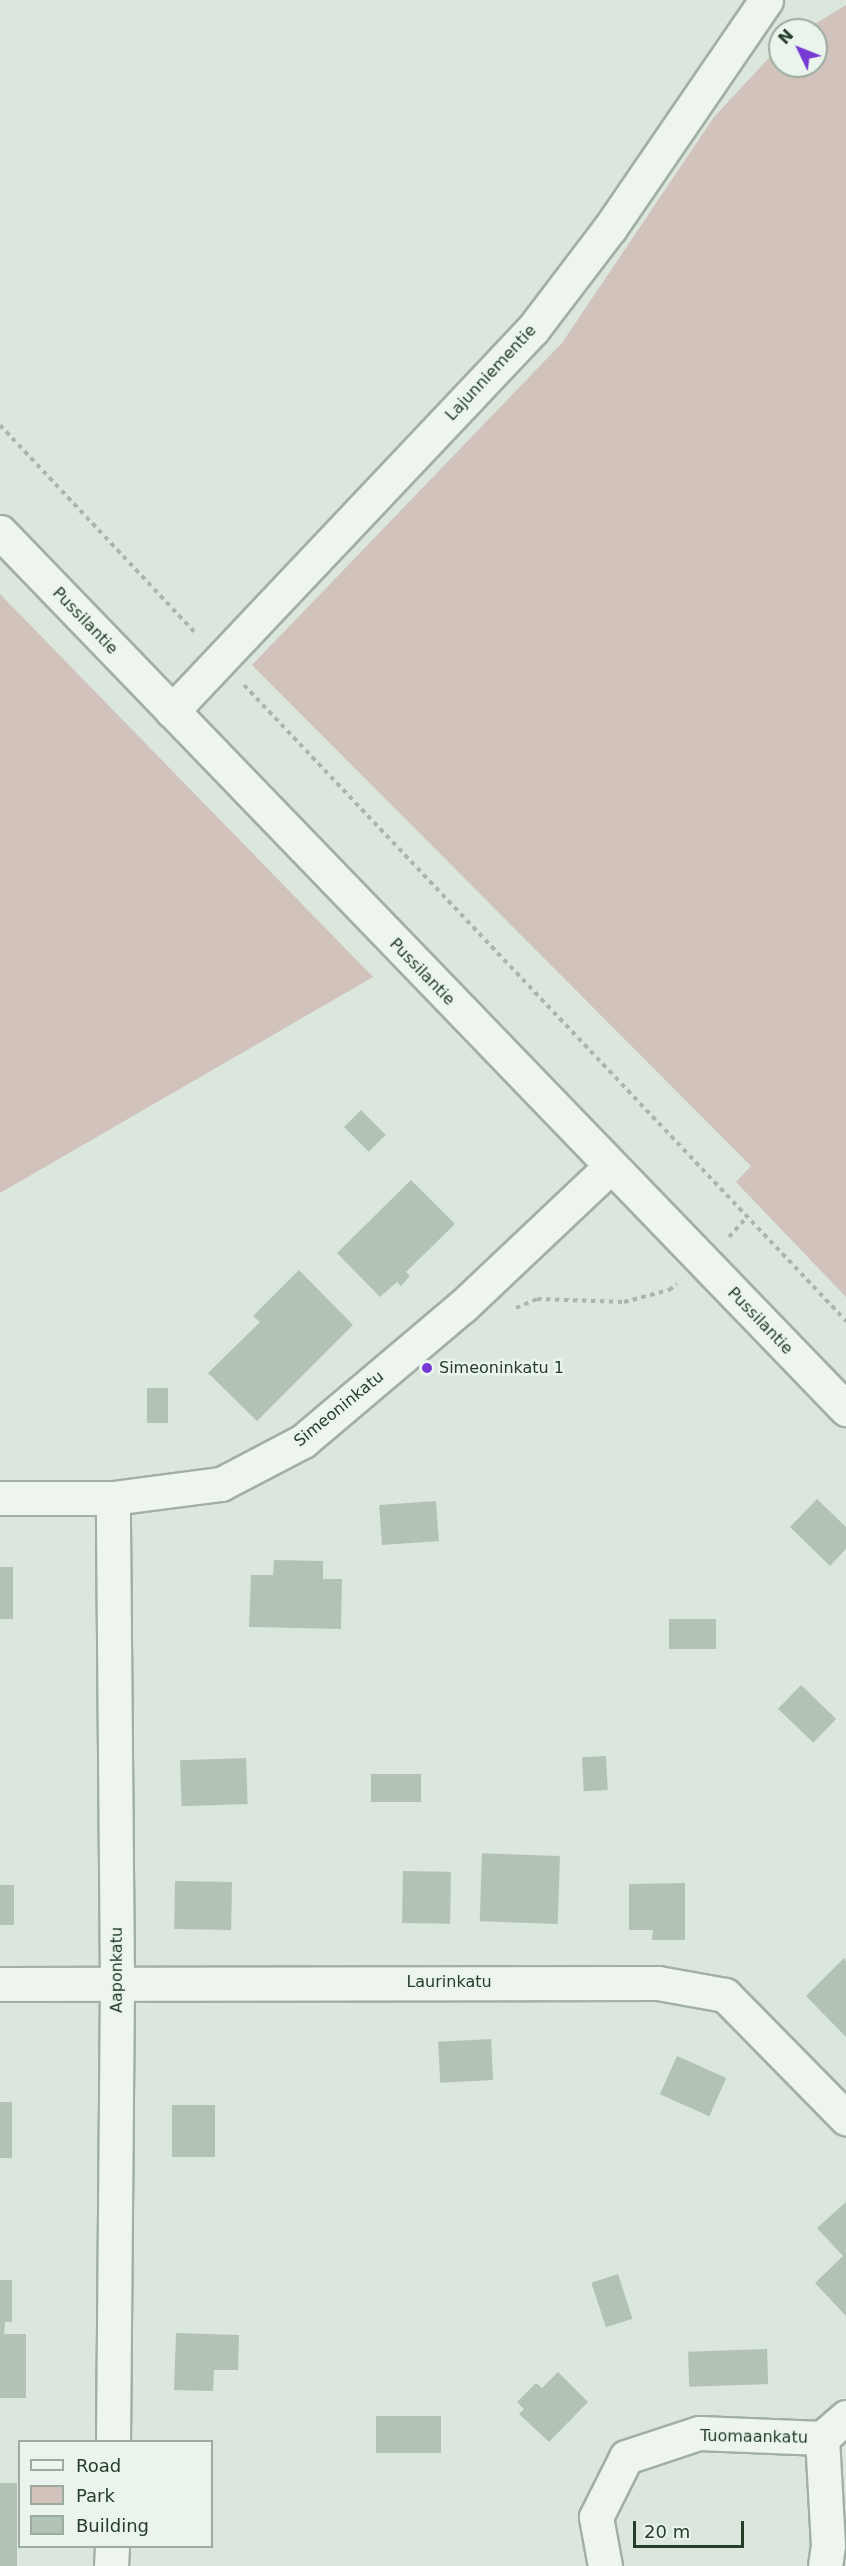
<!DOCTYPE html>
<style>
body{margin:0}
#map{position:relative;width:846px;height:2566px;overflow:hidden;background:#dbe6dd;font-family:"DejaVu Sans",sans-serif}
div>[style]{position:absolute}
.green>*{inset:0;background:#d1c2bc}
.building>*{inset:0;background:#b2c3b5;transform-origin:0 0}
.path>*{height:4px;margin-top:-2px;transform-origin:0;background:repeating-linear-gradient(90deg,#aab6ac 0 4.5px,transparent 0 9px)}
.roads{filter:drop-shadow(2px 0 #a1b0a3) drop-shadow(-2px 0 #a1b0a3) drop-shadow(0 2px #a1b0a3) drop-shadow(0 -2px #a1b0a3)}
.minor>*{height:33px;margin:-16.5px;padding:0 16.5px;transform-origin:16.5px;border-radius:16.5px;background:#eef5ef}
.dots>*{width:16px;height:16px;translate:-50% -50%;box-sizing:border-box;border:3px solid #eaf4ec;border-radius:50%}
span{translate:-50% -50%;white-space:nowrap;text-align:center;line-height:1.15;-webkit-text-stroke:5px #eaf4ec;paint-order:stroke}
.street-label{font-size:16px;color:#253d29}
.poi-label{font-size:16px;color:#253d29}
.left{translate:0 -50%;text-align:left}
.legend{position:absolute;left:18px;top:2440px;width:195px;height:108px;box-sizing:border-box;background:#eaf4ec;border:2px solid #9bab9e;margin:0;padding:8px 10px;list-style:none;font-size:18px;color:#253d29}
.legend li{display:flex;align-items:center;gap:12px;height:30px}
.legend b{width:30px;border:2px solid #9bab9e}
.north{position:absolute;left:768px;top:18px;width:60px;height:60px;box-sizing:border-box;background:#eaf4ec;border:2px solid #9bab9e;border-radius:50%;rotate:313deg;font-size:16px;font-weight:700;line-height:24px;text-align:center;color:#253d29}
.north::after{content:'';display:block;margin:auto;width:21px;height:27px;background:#7739d3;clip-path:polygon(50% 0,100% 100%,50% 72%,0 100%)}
.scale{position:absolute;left:633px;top:2521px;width:111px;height:27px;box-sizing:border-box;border:3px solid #253d29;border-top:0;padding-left:8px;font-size:18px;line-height:21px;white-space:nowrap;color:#253d29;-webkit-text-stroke:4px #eaf4ec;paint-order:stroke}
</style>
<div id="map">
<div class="green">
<i style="clip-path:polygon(846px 5px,846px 1297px,736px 1182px,751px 1166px,252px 665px,562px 343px,714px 117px,780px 46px,780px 66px,816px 66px,816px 30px,805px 30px)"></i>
<i style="clip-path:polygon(0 594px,373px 977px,0 1193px)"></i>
</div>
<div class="building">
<i style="left:361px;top:1110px;width:35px;height:24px;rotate:45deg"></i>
<i style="clip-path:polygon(411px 1180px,455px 1224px,406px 1272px,410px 1276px,401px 1286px,397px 1282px,380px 1297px,337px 1253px)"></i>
<i style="clip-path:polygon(299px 1270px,353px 1325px,257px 1421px,208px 1373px,260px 1322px,253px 1316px)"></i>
<i style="left:147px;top:1388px;width:21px;height:35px"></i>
<i style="clip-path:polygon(817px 1499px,846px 1527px,846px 1549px,830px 1566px,790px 1527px)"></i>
<i style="left:436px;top:1501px;width:40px;height:57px;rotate:86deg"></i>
<i style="clip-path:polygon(274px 1560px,323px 1561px,323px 1579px,342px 1579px,341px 1629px,249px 1627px,251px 1575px,273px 1575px)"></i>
<i style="left:0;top:1567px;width:13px;height:52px"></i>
<i style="left:716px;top:1619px;width:30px;height:47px;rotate:90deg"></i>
<i style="left:801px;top:1685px;width:49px;height:33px;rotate:44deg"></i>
<i style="left:606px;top:1756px;width:34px;height:24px;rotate:87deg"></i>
<i style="left:246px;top:1758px;width:46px;height:66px;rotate:88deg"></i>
<i style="left:421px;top:1774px;width:28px;height:50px;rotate:90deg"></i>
<i style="left:560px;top:1856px;width:68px;height:78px;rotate:92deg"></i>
<i style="left:403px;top:1871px;width:48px;height:52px;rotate:1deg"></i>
<i style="left:232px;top:1882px;width:48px;height:57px;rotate:91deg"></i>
<i style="clip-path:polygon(685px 1883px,685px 1940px,652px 1940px,653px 1930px,629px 1930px,629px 1884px)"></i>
<i style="left:0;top:1885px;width:14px;height:40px"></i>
<i style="clip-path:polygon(844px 1958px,846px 1961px,846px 2037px,806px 1996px)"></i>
<i style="left:491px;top:2039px;width:41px;height:53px;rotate:87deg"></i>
<i style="left:677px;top:2056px;width:54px;height:42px;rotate:24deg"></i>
<i style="left:0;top:2102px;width:12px;height:56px"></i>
<i style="left:172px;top:2105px;width:43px;height:52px"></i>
<i style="clip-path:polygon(846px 2202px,846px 2316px,815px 2283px,843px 2256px,817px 2228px)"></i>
<i style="left:618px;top:2274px;width:47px;height:28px;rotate:72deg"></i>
<i style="clip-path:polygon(0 2280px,12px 2280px,12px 2322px,5px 2322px,4px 2334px,26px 2334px,26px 2398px,0 2398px)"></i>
<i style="clip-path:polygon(176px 2333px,239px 2335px,238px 2370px,214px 2370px,213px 2391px,174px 2390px)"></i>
<i style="left:767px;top:2349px;width:35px;height:79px;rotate:88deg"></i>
<i style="clip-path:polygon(558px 2372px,588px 2402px,549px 2442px,519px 2414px,524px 2409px,517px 2402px,536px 2383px,542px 2388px)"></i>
<i style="left:441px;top:2416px;width:37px;height:65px;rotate:90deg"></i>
<i style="left:0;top:2483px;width:17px;height:83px"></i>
</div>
<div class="path">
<i style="left:0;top:425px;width:287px;rotate:46.8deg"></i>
<i style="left:244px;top:685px;width:876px;rotate:46.57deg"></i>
<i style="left:729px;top:1237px;width:27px;rotate:-48deg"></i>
<i style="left:516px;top:1308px;width:23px;rotate:-23deg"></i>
<i style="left:537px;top:1299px;width:87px;rotate:2deg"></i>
<i style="left:624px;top:1302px;width:47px;rotate:-14.9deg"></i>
<i style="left:669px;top:1290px;width:10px;rotate:-37deg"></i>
</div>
<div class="roads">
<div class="minor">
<i style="left:0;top:532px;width:1219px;rotate:46.03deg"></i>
<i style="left:172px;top:711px;width:526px;rotate:-46.62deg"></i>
<i style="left:533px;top:329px;width:127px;rotate:-52.7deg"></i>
<i style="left:610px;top:228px;width:276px;rotate:-55.6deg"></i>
<i style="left:0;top:1498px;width:113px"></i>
<i style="left:113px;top:1498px;width:109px;rotate:-7.4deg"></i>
<i style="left:221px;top:1484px;width:93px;rotate:-27.7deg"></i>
<i style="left:303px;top:1441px;width:209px;rotate:-40.2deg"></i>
<i style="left:463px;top:1306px;width:201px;rotate:-43.4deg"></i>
<i style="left:0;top:1984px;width:658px;rotate:-0.09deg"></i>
<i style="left:658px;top:1983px;width:68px;rotate:10.2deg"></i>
<i style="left:725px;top:1995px;width:173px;rotate:45.5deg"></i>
<i style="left:822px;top:2438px;width:107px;rotate:86.8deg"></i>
<i style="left:828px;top:2545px;width:21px;rotate:98deg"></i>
<i style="left:113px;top:2442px;width:461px;rotate:-89.5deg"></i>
<i style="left:117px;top:1981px;width:483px;rotate:-90.5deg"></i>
<i style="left:111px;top:2566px;width:20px;rotate:-87deg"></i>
<i style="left:605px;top:2566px;width:50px;rotate:-100.4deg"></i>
<i style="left:596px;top:2517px;width:67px;rotate:-63.4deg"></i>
<i style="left:626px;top:2457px;width:77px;rotate:-18.2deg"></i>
<i style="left:699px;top:2433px;width:123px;rotate:2.3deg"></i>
<i style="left:822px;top:2438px;width:32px;rotate:-41deg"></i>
</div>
</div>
<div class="dots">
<i style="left:427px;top:1368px;background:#7739d3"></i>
</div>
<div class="street-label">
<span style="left:491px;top:373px;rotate:-47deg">Lajunniementie</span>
<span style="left:85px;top:621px;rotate:46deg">Pussilantie</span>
<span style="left:422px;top:972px;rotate:46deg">Pussilantie</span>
<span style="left:760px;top:1321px;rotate:46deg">Pussilantie</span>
<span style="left:339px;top:1409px;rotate:-39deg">Simeoninkatu</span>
<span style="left:117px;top:1970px;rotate:-90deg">Aaponkatu</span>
<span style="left:449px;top:1982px">Laurinkatu</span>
<span style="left:754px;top:2437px;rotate:1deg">Tuomaankatu</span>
</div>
<div class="poi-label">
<span class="left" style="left:439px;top:1368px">Simeoninkatu 1</span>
</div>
<ul class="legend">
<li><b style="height:8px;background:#eef5ef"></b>Road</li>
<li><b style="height:16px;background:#d1c2bc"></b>Park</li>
<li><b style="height:16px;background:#b2c3b5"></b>Building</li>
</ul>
<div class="north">N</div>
<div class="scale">20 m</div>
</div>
